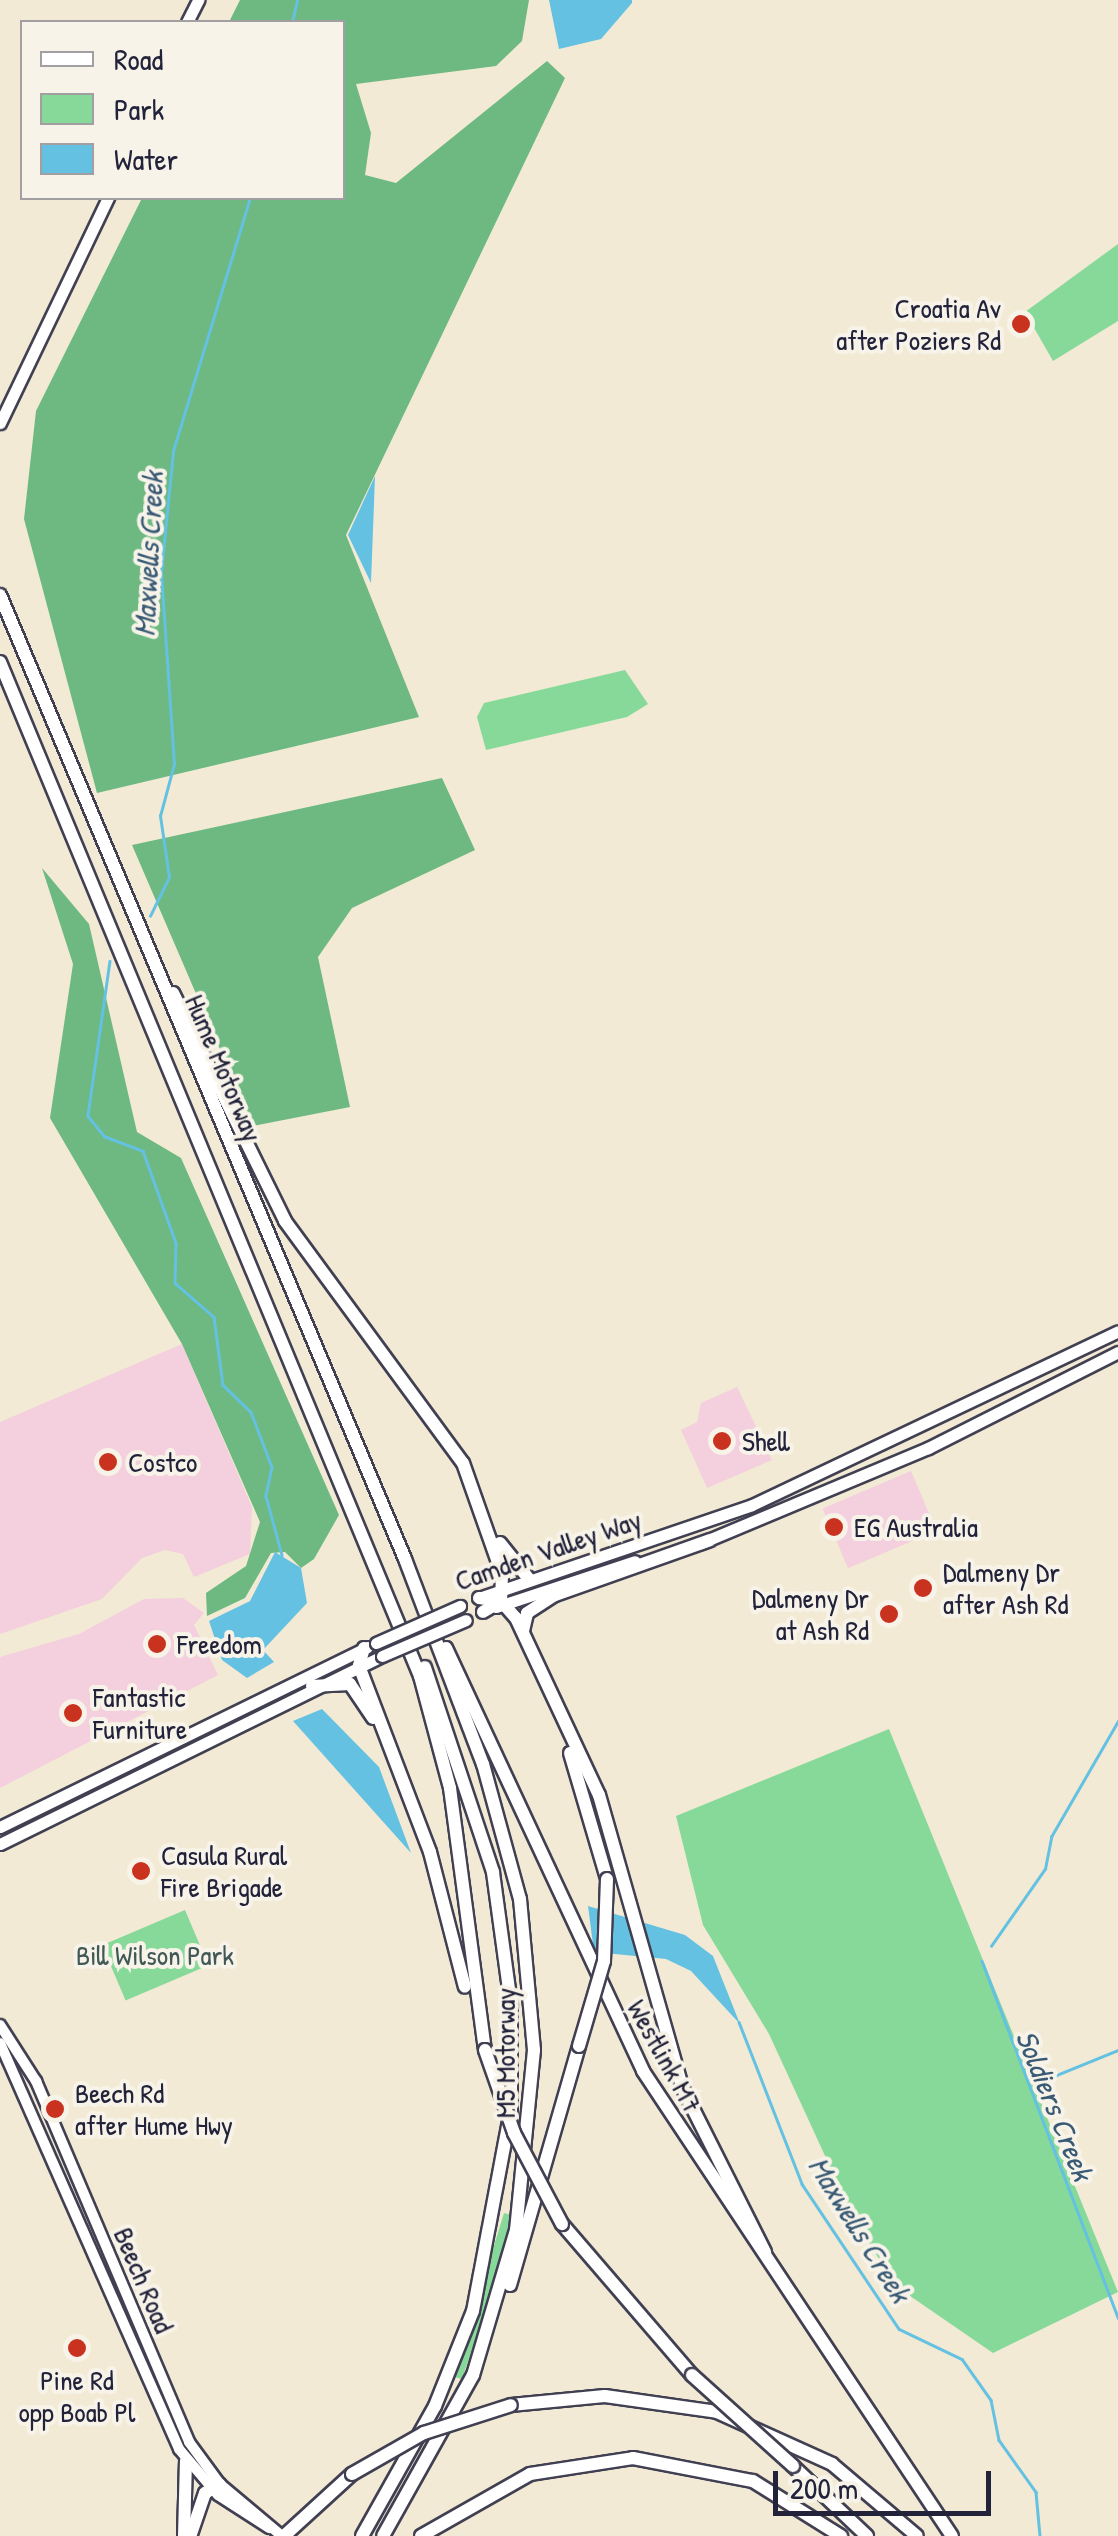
<!DOCTYPE html>
<style>
body{margin:0}
#map{position:relative;width:1118px;height:2536px;overflow:hidden;background:#f2ead5;font-family:"Patrick Hand",sans-serif}
div>[style]{position:absolute}
.built>*{inset:0;background:#f4cfdd;transform-origin:0 0}
.green>*{inset:0;background:#87d999;transform-origin:0 0}
.forest>*{inset:0;background:#6db981}
.water>*{inset:0;background:#64c1e2}
.stream>*{height:2.5px;margin:-1.25px;padding:0 1.25px;transform-origin:1.25px;border-radius:1.25px;background:#64c1e2}
.roads{filter:drop-shadow(2px 0 #414052) drop-shadow(-2px 0 #414052) drop-shadow(0 2px #414052) drop-shadow(0 -2px #414052)}
.secondary>*{height:10px;margin:-5px;padding:0 5px;transform-origin:5px;border-radius:5px;background:#fff}
.primary>*{height:11px;margin:-5.5px;padding:0 5.5px;transform-origin:5.5px;border-radius:5.5px;background:#fff}
.trunk>*{height:11px;margin:-5.5px;padding:0 5.5px;transform-origin:5.5px;border-radius:5.5px;background:#fff}
.motorway>*{height:12px;margin:-6px;padding:0 6px;transform-origin:6px;border-radius:6px;background:#fff}
.bridges{filter:drop-shadow(2px 0 #414052) drop-shadow(-2px 0 #414052) drop-shadow(0 2px #414052) drop-shadow(0 -2px #414052)}
.trunk-bridge>*{height:11px;margin:-5.5px;padding:0 5.5px;transform-origin:5.5px;border-radius:5.5px;background:#fff}
.motorway-bridge>*{height:12px;margin:-6px;padding:0 6px;transform-origin:6px;border-radius:6px;background:#fff}
.dots>*{width:28px;height:28px;translate:-50% -50%;box-sizing:border-box;border:5px solid #f7f3e8;border-radius:50%}
span{translate:-50% -50%;white-space:nowrap;text-align:center;line-height:1.15;-webkit-text-stroke:8px #f7f3e8;paint-order:stroke}
.poi-label{font-size:28px;color:#22223b}
.right{translate:-100% -50%;text-align:right}
.left{translate:0 -50%;text-align:left}
.street-label{font-size:28px;color:#22223b}
.park-label{font-size:28px;color:#405957}
.water-label{font-size:30px;color:#395a75;font-style:italic}
.legend{position:absolute;left:20px;top:20px;width:325px;height:180px;box-sizing:border-box;background:#f7f3e8;border:2px solid #a29fa3;margin:0;padding:12px 18px;list-style:none;font-size:30px;color:#22223b}
.legend li{display:flex;align-items:center;gap:20px;height:50px}
.legend b{width:50px;border:2px solid #a29fa3}
.scale{position:absolute;left:773px;top:2471px;width:218px;height:45px;box-sizing:border-box;border:5px solid #22223b;border-top:0;padding-left:12px;font-size:30px;line-height:35px;white-space:nowrap;color:#22223b;-webkit-text-stroke:8px #f7f3e8;paint-order:stroke}
</style>
<div id="map">
<div class="built">
<i style="clip-path:polygon(182px 1344px,252px 1507px,250px 1554px,194px 1577px,183px 1554px,165px 1550px,142px 1558px,102px 1599px,0 1634px,0 1422px)"></i>
<i style="clip-path:polygon(737px 1387px,772px 1460px,707px 1488px,681px 1430px,697px 1422px,701px 1403px)"></i>
<i style="left:911px;top:1471px;width:65px;height:96px;rotate:67deg"></i>
<i style="clip-path:polygon(183px 1598px,204px 1613px,194px 1625px,218px 1675px,0 1788px,0 1657px,79px 1634px,144px 1599px)"></i>
</div>
<div class="green">
<i style="clip-path:polygon(1118px 244px,1118px 321px,1053px 361px,1025px 312px)"></i>
<i style="clip-path:polygon(625px 670px,648px 704px,627px 717px,486px 750px,477px 717px,484px 703px)"></i>
<i style="clip-path:polygon(889px 1729px,1118px 2292px,993px 2353px,897px 2287px,855px 2221px,769px 2034px,703px 1925px,676px 1816px)"></i>
<i style="left:185px;top:1910px;width:60px;height:90px;rotate:67deg"></i>
<i style="clip-path:polygon(504px 2213px,511px 2215px,500px 2265px,462px 2379px,454px 2377px)"></i>
</div>
<div class="forest">
<i style="clip-path:polygon(240px 0,529px 0,522px 41px,496px 66px,356px 84px,371px 133px,365px 175px,396px 183px,547px 61px,565px 78px,346px 535px,419px 717px,97px 793px,24px 519px,36px 411px,142px 198px,342px 198px,342px 22px,229px 22px)"></i>
<i style="clip-path:polygon(442px 778px,475px 850px,352px 908px,318px 957px,350px 1107px,253px 1126px,132px 845px)"></i>
<i style="clip-path:polygon(42px 868px,89px 924px,137px 1132px,181px 1158px,339px 1515px,314px 1559px,301px 1568px,285px 1552px,271px 1553px,245px 1598px,207px 1616px,206px 1593px,246px 1566px,260px 1522px,182px 1344px,50px 1118px,73px 964px)"></i>
</div>
<div class="water">
<i style="clip-path:polygon(549px 0,632px 0,632px 3px,601px 39px,559px 49px)"></i>
<i style="clip-path:polygon(375px 476px,371px 583px,348px 535px)"></i>
<i style="clip-path:polygon(275px 1552px,301px 1568px,307px 1603px,263px 1650px,274px 1662px,247px 1678px,222px 1660px,209px 1621px,250px 1601px)"></i>
<i style="clip-path:polygon(322px 1709px,379px 1767px,411px 1853px,293px 1721px)"></i>
<i style="clip-path:polygon(588px 1906px,685px 1935px,713px 1956px,740px 2024px,691px 1971px,666px 1959px,594px 1952px)"></i>
</div>
<div class="stream">
<i style="left:292px;top:22px;width:23px;rotate:-77deg"></i>
<i style="left:150px;top:916px;width:43px;rotate:-64deg"></i>
<i style="left:169px;top:877px;width:62px;rotate:-98.4deg"></i>
<i style="left:160px;top:816px;width:54px;rotate:-74.9deg"></i>
<i style="left:174px;top:764px;width:192px;rotate:-93.9deg"></i>
<i style="left:161px;top:572px;width:122px;rotate:-84.3deg"></i>
<i style="left:173px;top:451px;width:264px;rotate:-73.1deg"></i>
<i style="left:110px;top:961px;width:157px;rotate:98.1deg"></i>
<i style="left:88px;top:1116px;width:26px;rotate:51deg"></i>
<i style="left:104px;top:1136px;width:42px;rotate:21deg"></i>
<i style="left:143px;top:1151px;width:98px;rotate:70.3deg"></i>
<i style="left:176px;top:1243px;width:40px;rotate:91.4deg"></i>
<i style="left:175px;top:1283px;width:52px;rotate:41.1deg"></i>
<i style="left:214px;top:1317px;width:69px;rotate:82.5deg"></i>
<i style="left:223px;top:1385px;width:39px;rotate:44deg"></i>
<i style="left:251px;top:1412px;width:59px;rotate:69.1deg"></i>
<i style="left:272px;top:1467px;width:30px;rotate:102deg"></i>
<i style="left:266px;top:1496px;width:61px;rotate:74.8deg"></i>
<i style="left:991px;top:1946px;width:94px;rotate:-55deg"></i>
<i style="left:1045px;top:1869px;width:33px;rotate:-79deg"></i>
<i style="left:1051px;top:1837px;width:134px;rotate:-60deg"></i>
<i style="left:982px;top:1961px;width:382px;rotate:69.1deg"></i>
<i style="left:739px;top:2022px;width:174px;rotate:68.7deg"></i>
<i style="left:802px;top:2184px;width:174px;rotate:56.2deg"></i>
<i style="left:899px;top:2329px;width:70px;rotate:25.5deg"></i>
<i style="left:962px;top:2359px;width:50px;rotate:54.7deg"></i>
<i style="left:991px;top:2400px;width:41px;rotate:78.7deg"></i>
<i style="left:999px;top:2440px;width:64px;rotate:54.6deg"></i>
<i style="left:1036px;top:2492px;width:44px;rotate:84.8deg"></i>
<i style="left:1047px;top:2079px;width:77px;rotate:-22.2deg"></i>
</div>
<div class="roads">
<div class="secondary">
<i style="left:0;top:2025px;width:67px;rotate:57.3deg"></i>
<i style="left:36px;top:2081px;width:392px;rotate:67deg"></i>
<i style="left:189px;top:2442px;width:52px;rotate:53.6deg"></i>
<i style="left:220px;top:2484px;width:81px;rotate:40deg"></i>
<i style="left:0;top:2043px;width:444px;rotate:66.2deg"></i>
<i style="left:179px;top:2449px;width:60px;rotate:49.7deg"></i>
<i style="left:218px;top:2495px;width:61px;rotate:32.9deg"></i>
</div>
<div class="primary">
<i style="left:187px;top:22px;width:25px;rotate:-63deg"></i>
<i style="left:0;top:423px;width:250px;rotate:-64.4deg"></i>
<i style="left:701px;top:1543px;width:246px;rotate:-22.7deg"></i>
<i style="left:928px;top:1448px;width:213px;rotate:-26.8deg"></i>
<i style="left:479px;top:1598px;width:288px;rotate:-18.8deg"></i>
<i style="left:752px;top:1505px;width:405px;rotate:-25.4deg"></i>
<i style="left:496px;top:1607px;width:146px;rotate:-18.3deg"></i>
</div>
<div class="trunk">
<i style="left:0;top:1827px;width:409px;rotate:-26.1deg"></i>
<i style="left:0;top:1844px;width:426px;rotate:-26.2deg"></i>
</div>
<div class="motorway">
<i style="left:0;top:595px;width:1046px;rotate:67.21deg"></i>
<i style="left:405px;top:1559px;width:219px;rotate:69.2deg"></i>
<i style="left:483px;top:1764px;width:140px;rotate:74.7deg"></i>
<i style="left:520px;top:1899px;width:152px;rotate:84.7deg"></i>
<i style="left:534px;top:2050px;width:181px;rotate:95.7deg"></i>
<i style="left:516px;top:2230px;width:151px;rotate:106.5deg"></i>
<i style="left:473px;top:2375px;width:184px;rotate:119.2deg"></i>
<i style="left:0;top:662px;width:1098px;rotate:67.5deg"></i>
<i style="left:420px;top:1676px;width:116px;rotate:75deg"></i>
<i style="left:450px;top:1788px;width:264px;rotate:82.4deg"></i>
<i style="left:173px;top:993px;width:254px;rotate:63.8deg"></i>
<i style="left:285px;top:1221px;width:300px;rotate:53.7deg"></i>
<i style="left:463px;top:1463px;width:118px;rotate:70.6deg"></i>
<i style="left:502px;top:1574px;width:27px;rotate:92deg"></i>
<i style="left:501px;top:1601px;width:21px;rotate:149deg"></i>
<i style="left:500px;top:1543px;width:45px;rotate:51.3deg"></i>
<i style="left:479px;top:1598px;width:22px;rotate:8deg"></i>
<i style="left:501px;top:1601px;width:23px;rotate:49deg"></i>
<i style="left:516px;top:1618px;width:195px;rotate:64.9deg"></i>
<i style="left:599px;top:1795px;width:304px;rotate:74.1deg"></i>
<i style="left:682px;top:2087px;width:185px;rotate:63.3deg"></i>
<i style="left:523px;top:1631px;width:18px;rotate:-77deg"></i>
<i style="left:527px;top:1613px;width:33px;rotate:-33deg"></i>
<i style="left:555px;top:1595px;width:164px;rotate:-19.5deg"></i>
<i style="left:364px;top:1648px;width:19px;rotate:106deg"></i>
<i style="left:359px;top:1666px;width:199px;rotate:69.1deg"></i>
<i style="left:430px;top:1852px;width:139px;rotate:75.5deg"></i>
<i style="left:446px;top:1648px;width:467px;rotate:65deg"></i>
<i style="left:643px;top:2071px;width:558px;rotate:56.4deg"></i>
<i style="left:312px;top:1686px;width:38px;rotate:-3deg"></i>
<i style="left:350px;top:1684px;width:41px;rotate:55.9deg"></i>
<i style="left:570px;top:1753px;width:131px;rotate:73.6deg"></i>
<i style="left:562px;top:2224px;width:199px;rotate:49.3deg"></i>
<i style="left:510px;top:2285px;width:249px;rotate:-73.9deg"></i>
<i style="left:511px;top:2405px;width:94px;rotate:-5.5deg"></i>
<i style="left:605px;top:2396px;width:113px;rotate:8.1deg"></i>
<i style="left:717px;top:2412px;width:126px;rotate:24.3deg"></i>
<i style="left:832px;top:2464px;width:111px;rotate:40.3deg"></i>
<i style="left:793px;top:2466px;width:102px;rotate:43.4deg"></i>
<i style="left:191px;top:2534px;width:43px;rotate:-71.1deg"></i>
<i style="left:205px;top:2493px;width:17px;rotate:-31deg"></i>
<i style="left:184px;top:2536px;width:75px;rotate:-88.5deg"></i>
<i style="left:284px;top:2536px;width:92px;rotate:-42.4deg"></i>
<i style="left:362px;top:2536px;width:149px;rotate:-60.7deg"></i>
<i style="left:435px;top:2406px;width:102px;rotate:-68.2deg"></i>
<i style="left:473px;top:2311px;width:205px;rotate:-79.3deg"></i>
<i style="left:511px;top:2110px;width:106px;rotate:-90deg"></i>
<i style="left:511px;top:2004px;width:133px;rotate:-97.8deg"></i>
<i style="left:493px;top:1872px;width:216px;rotate:-108.4deg"></i>
<i style="left:421px;top:2536px;width:125px;rotate:-29.6deg"></i>
<i style="left:530px;top:2474px;width:104px;rotate:-8.8deg"></i>
<i style="left:633px;top:2458px;width:122px;rotate:10.9deg"></i>
<i style="left:753px;top:2481px;width:104px;rotate:32deg"></i>
</div>
</div>
<div class="bridges">
<div class="trunk-bridge">
<i style="left:376px;top:1643px;width:92px;rotate:-23.8deg"></i>
<i style="left:382px;top:1656px;width:91px;rotate:-23.2deg"></i>
</div>
<div class="motorway-bridge">
<i style="left:579px;top:2046px;width:89px;rotate:-73.6deg"></i>
<i style="left:604px;top:1961px;width:82px;rotate:-87.9deg"></i>
<i style="left:485px;top:2050px;width:88px;rotate:70.7deg"></i>
<i style="left:514px;top:2133px;width:103px;rotate:62.2deg"></i>
<i style="left:692px;top:2375px;width:136px;rotate:42deg"></i>
<i style="left:352px;top:2474px;width:83px;rotate:-29.7deg"></i>
<i style="left:424px;top:2433px;width:91px;rotate:-17.8deg"></i>
</div>
</div>
<div class="dots">
<i style="left:1021px;top:324px;background:#c8321e"></i>
<i style="left:722px;top:1441px;background:#c8321e"></i>
<i style="left:108px;top:1462px;background:#c8321e"></i>
<i style="left:834px;top:1527px;background:#c8321e"></i>
<i style="left:923px;top:1588px;background:#c8321e"></i>
<i style="left:889px;top:1614px;background:#c8321e"></i>
<i style="left:157px;top:1644px;background:#c8321e"></i>
<i style="left:73px;top:1713px;background:#c8321e"></i>
<i style="left:141px;top:1871px;background:#c8321e"></i>
<i style="left:55px;top:2109px;background:#c8321e"></i>
<i style="left:77px;top:2348px;background:#c8321e"></i>
</div>
<div class="poi-label">
<span class="right" style="left:1001px;top:324px">Croatia Av<br>after Poziers Rd</span>
<span class="left" style="left:742px;top:1441px">Shell</span>
<span class="left" style="left:128px;top:1462px">Costco</span>
<span class="left" style="left:854px;top:1527px">EG Australia</span>
<span class="left" style="left:943px;top:1588px">Dalmeny Dr<br>after Ash Rd</span>
<span class="right" style="left:869px;top:1614px">Dalmeny Dr<br>at Ash Rd</span>
<span class="left" style="left:177px;top:1644px">Freedom</span>
<span class="left" style="left:93px;top:1713px">Fantastic<br>Furniture</span>
<span class="left" style="left:161px;top:1871px">Casula Rural<br>Fire Brigade</span>
<span class="left" style="left:75px;top:2109px">Beech Rd<br>after Hume Hwy</span>
<span style="left:77px;top:2396px">Pine Rd<br>opp Boab Pl</span>
</div>
<div class="street-label">
<span style="left:224px;top:1068px;rotate:67deg">Hume Motorway</span>
<span style="left:548px;top:1550px;rotate:-19deg">Camden Valley Way</span>
<span style="left:505px;top:2053px;rotate:-90deg">M5 Motorway</span>
<span style="left:665px;top:2056px;rotate:61deg">Westlink M7</span>
<span style="left:144px;top:2280px;rotate:67deg">Beech Road</span>
</div>
<div class="park-label">
<span style="left:155px;top:1955px">Bill Wilson Park</span>
</div>
<div class="water-label">
<span style="left:148px;top:554px;rotate:-87deg">Maxwells Creek</span>
<span style="left:1055px;top:2105px;rotate:68deg">Soldiers Creek</span>
<span style="left:860px;top:2229px;rotate:58deg">Maxwells Creek</span>
</div>
<ul class="legend">
<li><b style="height:12px;background:#fff"></b>Road</li>
<li><b style="height:28px;background:#87d999"></b>Park</li>
<li><b style="height:28px;background:#64c1e2"></b>Water</li>
</ul>
<div class="scale">200 m</div>
</div>
